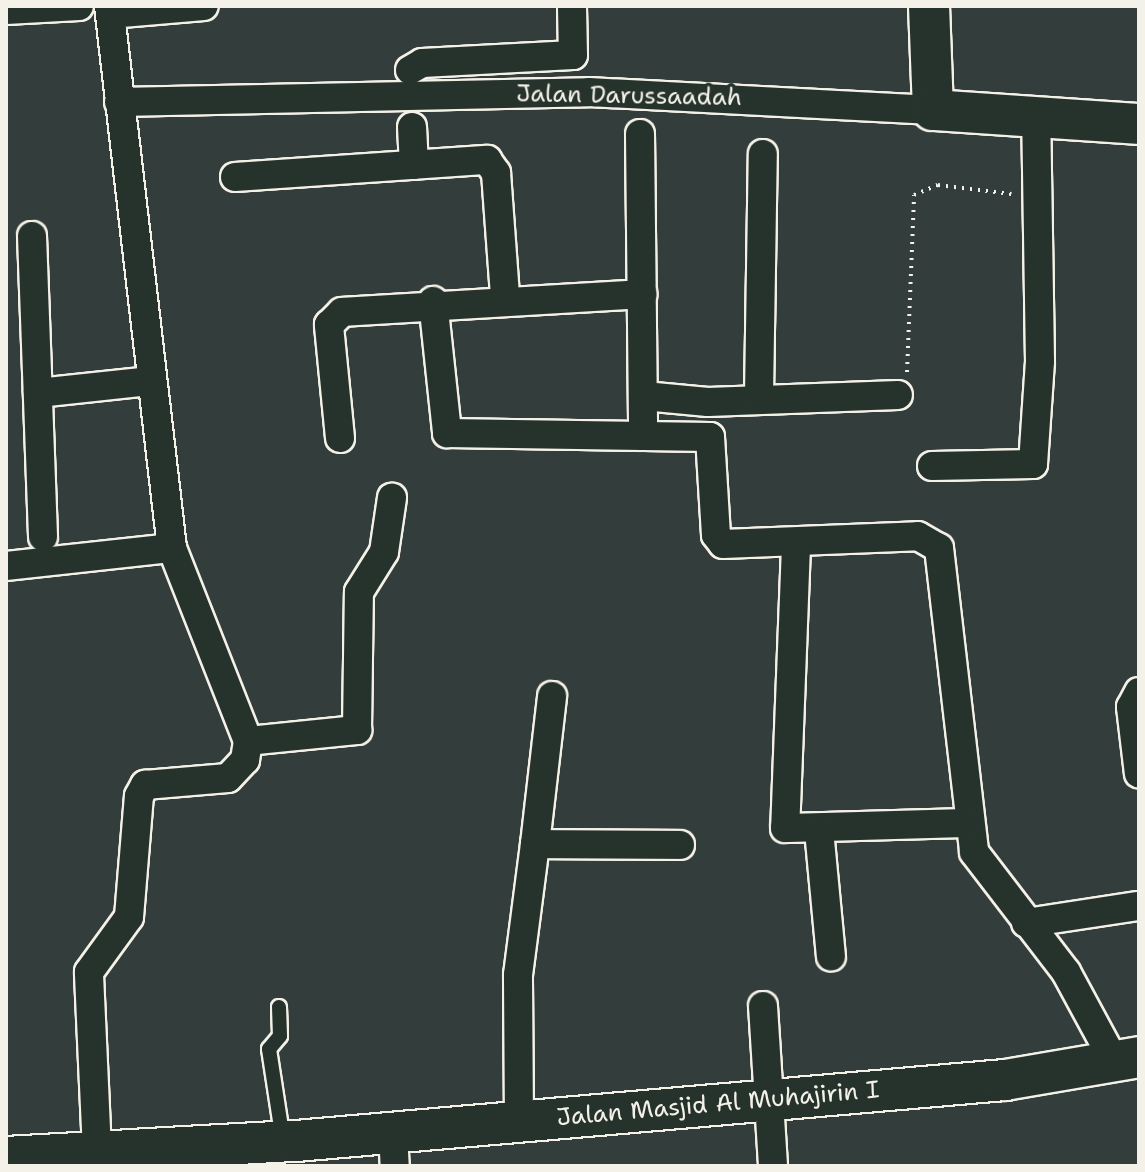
<!DOCTYPE html>
<style>
body{margin:0}
#map{position:relative;width:1145px;height:1172px;overflow:hidden;background:#333d3b;font-family:"Shantell Sans",sans-serif}
div>[style]{position:absolute}
.path>*{height:4px;margin-top:-2px;transform-origin:0;background:repeating-linear-gradient(90deg,#f4f1e8 0 2px,transparent 0 8px)}
.roads{filter:drop-shadow(2px 0 #f4f1e8) drop-shadow(-2px 0 #f4f1e8) drop-shadow(0 2px #f4f1e8) drop-shadow(0 -2px #f4f1e8)}
.lane>*{height:14px;margin:-7px;padding:0 7px;transform-origin:7px;border-radius:7px;background:#26332d}
.street>*{height:28px;margin:-14px;padding:0 14px;transform-origin:14px;border-radius:14px;background:#26332d}
.secondary>*{height:40px;margin:-20px;padding:0 20px;transform-origin:20px;border-radius:20px;background:#26332d}
span{translate:-50% -50%;white-space:nowrap;text-align:center;line-height:1.15;-webkit-text-stroke:7px #26332d;paint-order:stroke}
.street-label{font-size:24px;color:#f4f1e8}
.frame{position:absolute;inset:0;border:8px solid #f4f1e8;pointer-events:none}
</style>
<div id="map">
<div class="path">
<i style="left:907px;top:372px;width:177px;rotate:-87.7deg"></i>
<i style="left:914px;top:195px;width:26px;rotate:-23deg"></i>
<i style="left:938px;top:185px;width:74px;rotate:7deg"></i>
</div>
<div class="roads">
<div class="lane">
<i style="left:279px;top:1007px;width:29px;rotate:88deg"></i>
<i style="left:280px;top:1036px;width:17px;rotate:130deg"></i>
<i style="left:269px;top:1049px;width:93px;rotate:81.3deg"></i>
</div>
<div class="street">
<i style="left:6px;top:10px;width:73px;rotate:-3.1deg"></i>
<i style="left:110px;top:14px;width:94px;rotate:-4.9deg"></i>
<i style="left:410px;top:70px;width:14px;rotate:-30deg"></i>
<i style="left:422px;top:63px;width:151px;rotate:-3deg"></i>
<i style="left:573px;top:55px;width:49px;rotate:-91.2deg"></i>
<i style="left:119px;top:102px;width:470px;rotate:-1.2deg"></i>
<i style="left:589px;top:92px;width:344px;rotate:3deg"></i>
<i style="left:412px;top:127px;width:38px;rotate:87deg"></i>
<i style="left:640px;top:134px;width:302px;rotate:89.4deg"></i>
<i style="left:643px;top:436px;width:67px;rotate:0.9deg"></i>
<i style="left:710px;top:437px;width:98px;rotate:86.5deg"></i>
<i style="left:716px;top:535px;width:11px;rotate:52deg"></i>
<i style="left:723px;top:544px;width:195px;rotate:-2.3deg"></i>
<i style="left:918px;top:536px;width:24px;rotate:30deg"></i>
<i style="left:939px;top:548px;width:306px;rotate:83.4deg"></i>
<i style="left:974px;top:852px;width:151px;rotate:52.5deg"></i>
<i style="left:1066px;top:972px;width:99px;rotate:61.6deg"></i>
<i style="left:235px;top:177px;width:253px;rotate:-3.9deg"></i>
<i style="left:487px;top:160px;width:16px;rotate:55deg"></i>
<i style="left:496px;top:173px;width:124px;rotate:85.8deg"></i>
<i style="left:32px;top:236px;width:301px;rotate:87.9deg"></i>
<i style="left:433px;top:301px;width:133px;rotate:83.9deg"></i>
<i style="left:447px;top:433px;width:196px;rotate:0.9deg"></i>
<i style="left:38px;top:393px;width:114px;rotate:-6.1deg"></i>
<i style="left:644px;top:396px;width:64px;rotate:5.4deg"></i>
<i style="left:708px;top:402px;width:190px;rotate:-2.1deg"></i>
<i style="left:759px;top:396px;width:242px;rotate:-89.1deg"></i>
<i style="left:340px;top:438px;width:114px;rotate:-95.6deg"></i>
<i style="left:329px;top:325px;width:18px;rotate:-45deg"></i>
<i style="left:342px;top:312px;width:301px;rotate:-3.4deg"></i>
<i style="left:932px;top:466px;width:101px;rotate:-1.1deg"></i>
<i style="left:1033px;top:464px;width:103px;rotate:-86.1deg"></i>
<i style="left:1040px;top:361px;width:247px;rotate:-90.9deg"></i>
<i style="left:796px;top:546px;width:282px;rotate:92.2deg"></i>
<i style="left:785px;top:828px;width:184px;rotate:-1.6deg"></i>
<i style="left:6px;top:566px;width:167px;rotate:-6.2deg"></i>
<i style="left:1139px;top:692px;width:17px;rotate:118deg"></i>
<i style="left:1131px;top:707px;width:67px;rotate:83.2deg"></i>
<i style="left:248px;top:741px;width:110px;rotate:-5.8deg"></i>
<i style="left:357px;top:730px;width:138px;rotate:-89.2deg"></i>
<i style="left:359px;top:592px;width:47px;rotate:-58deg"></i>
<i style="left:384px;top:552px;width:55px;rotate:-81.6deg"></i>
<i style="left:819px;top:830px;width:127px;rotate:84.6deg"></i>
<i style="left:535px;top:844px;width:149px;rotate:-83.4deg"></i>
<i style="left:1026px;top:923px;width:112px;rotate:-8.7deg"></i>
<i style="left:763px;top:1006px;width:160px;rotate:86.4deg"></i>
<i style="left:519px;top:1123px;width:148px;rotate:-90.4deg"></i>
<i style="left:518px;top:975px;width:132px;rotate:-82.6deg"></i>
<i style="left:535px;top:844px;width:145px;rotate:0.4deg"></i>
<i style="left:393px;top:1133px;width:33px;rotate:87deg"></i>
<i style="left:97px;top:1151px;width:179px;rotate:-92.6deg"></i>
<i style="left:89px;top:972px;width:68px;rotate:-54deg"></i>
<i style="left:129px;top:917px;width:121px;rotate:-85.3deg"></i>
<i style="left:139px;top:796px;width:13px;rotate:-61deg"></i>
<i style="left:145px;top:785px;width:83px;rotate:-4.8deg"></i>
<i style="left:228px;top:778px;width:25px;rotate:-47deg"></i>
<i style="left:245px;top:760px;width:19px;rotate:-81deg"></i>
<i style="left:248px;top:741px;width:207px;rotate:-111.5deg"></i>
<i style="left:172px;top:548px;width:546px;rotate:-96.63deg"></i>
</div>
<div class="secondary">
<i style="left:929px;top:6px;width:104px;rotate:87.8deg"></i>
<i style="left:933px;top:110px;width:206px;rotate:3.9deg"></i>
<i style="left:6px;top:1157px;width:290px;rotate:-3.2deg"></i>
<i style="left:296px;top:1141px;width:712px;rotate:-4.92deg"></i>
<i style="left:1005px;top:1080px;width:136px;rotate:-9.7deg"></i>
</div>
</div>
<div class="street-label">
<span style="left:629px;top:96px;rotate:1deg">Jalan Darussaadah</span>
<span style="left:718px;top:1104px;rotate:-5deg">Jalan Masjid Al Muhajirin I</span>
</div>
<div class="frame"></div>
</div>
